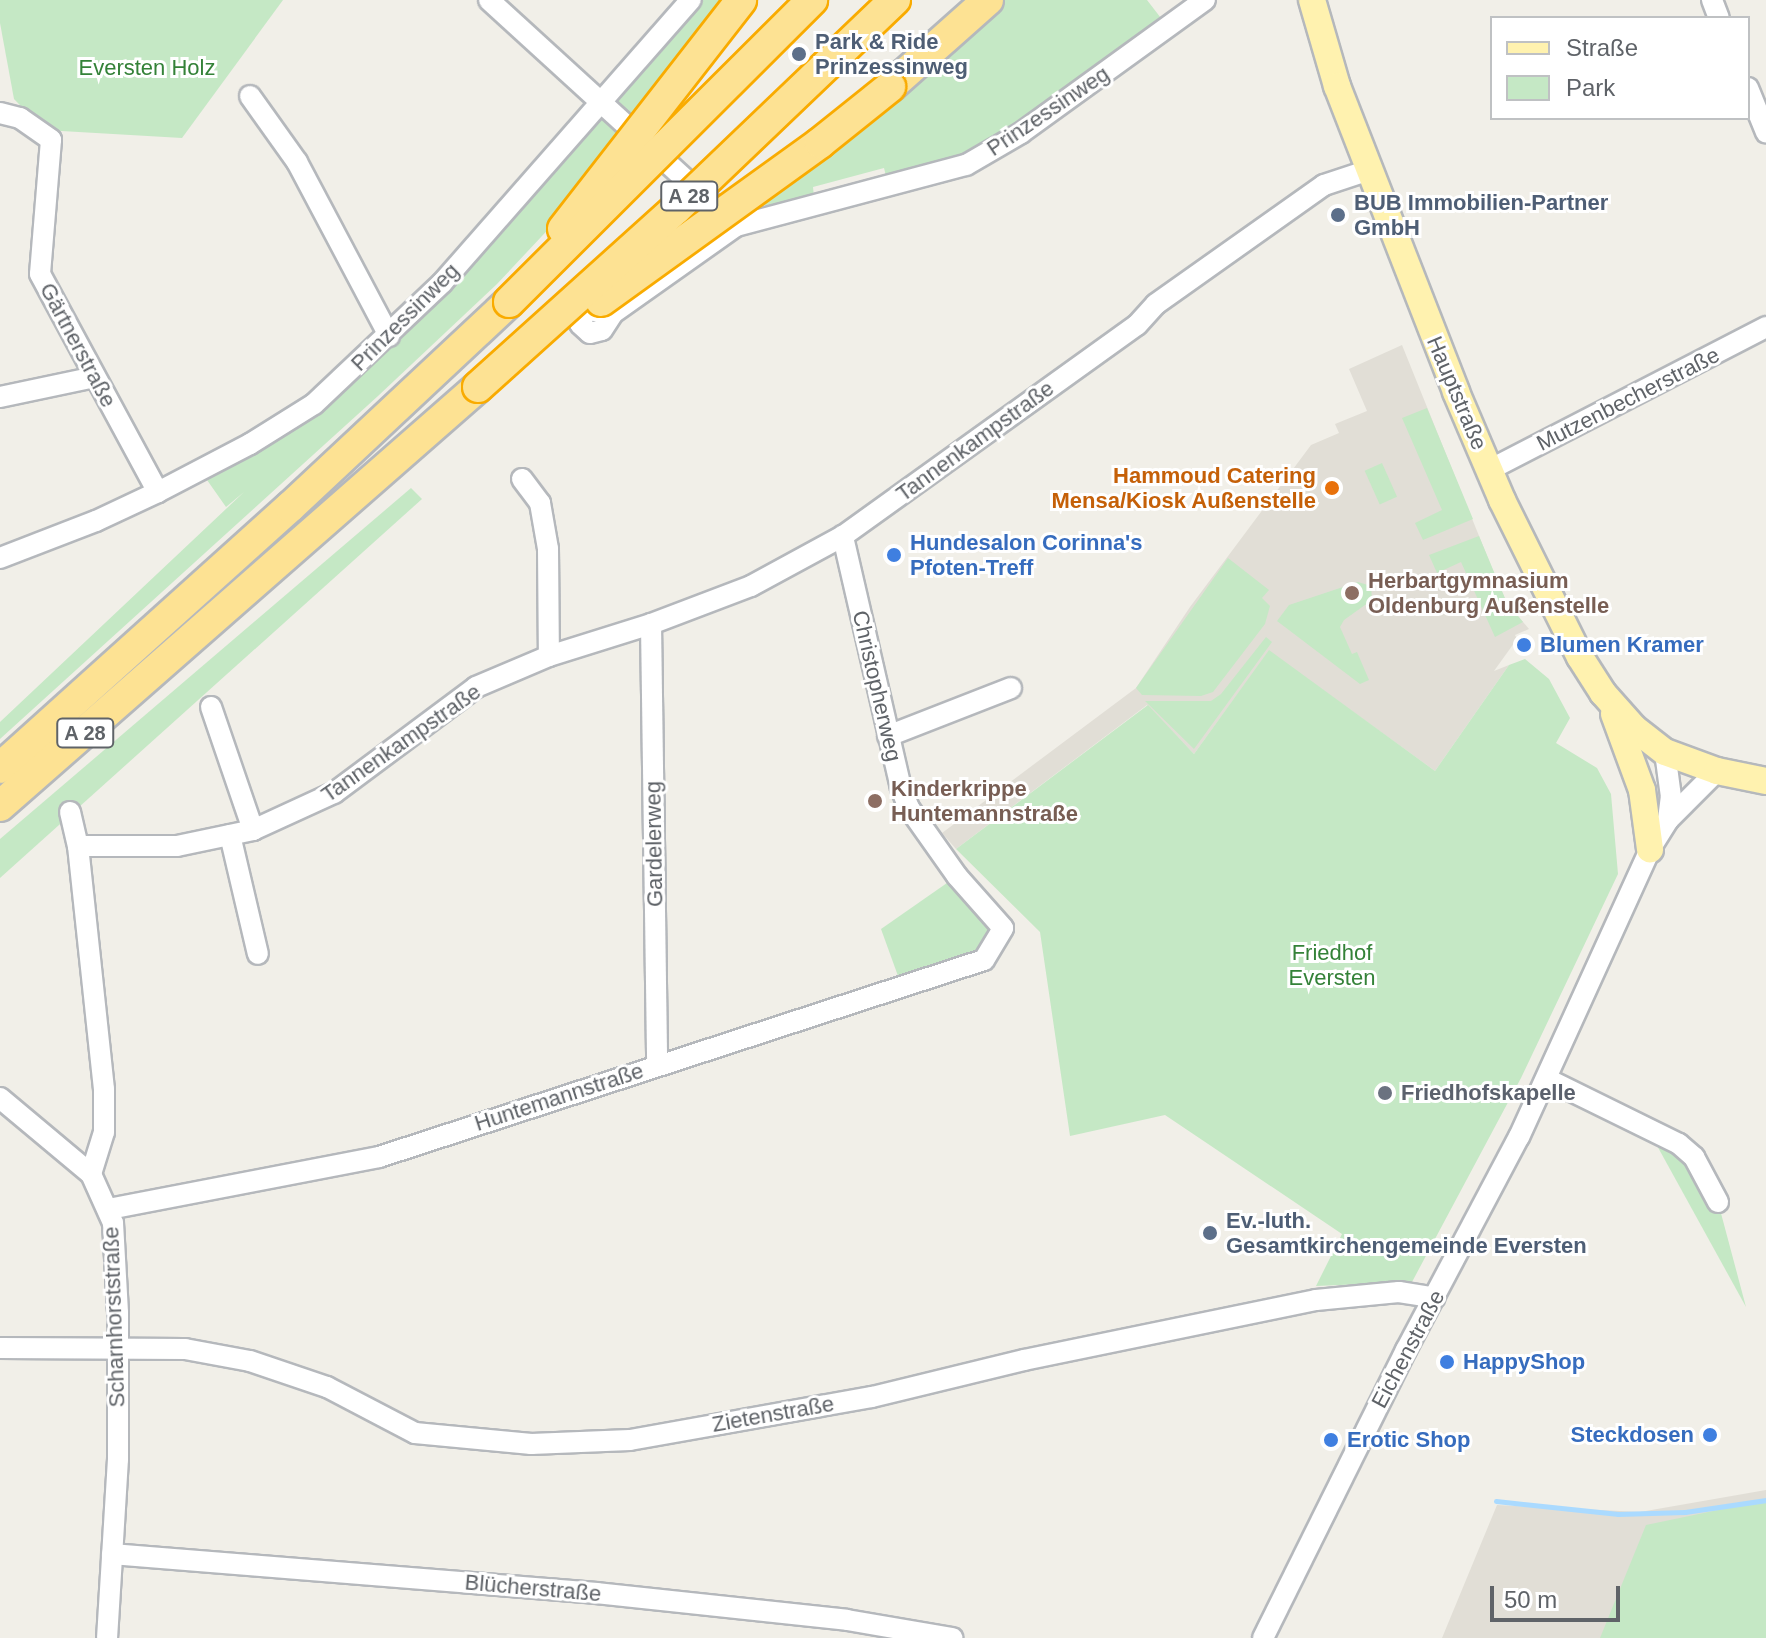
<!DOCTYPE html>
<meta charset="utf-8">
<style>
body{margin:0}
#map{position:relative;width:1766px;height:1638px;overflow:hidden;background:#f1efe8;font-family:Arial,sans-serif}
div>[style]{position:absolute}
.education>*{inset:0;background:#e1ded6}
.green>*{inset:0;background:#c5e8c5;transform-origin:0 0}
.stream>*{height:5px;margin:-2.5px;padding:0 2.5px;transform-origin:2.5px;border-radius:2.5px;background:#aadaff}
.roads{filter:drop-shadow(2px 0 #b5b8bc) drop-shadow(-2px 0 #b5b8bc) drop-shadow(0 2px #b5b8bc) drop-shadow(0 -2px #b5b8bc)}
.minor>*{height:20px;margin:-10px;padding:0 10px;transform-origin:10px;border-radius:10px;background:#fff}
.major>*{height:26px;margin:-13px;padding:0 13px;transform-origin:13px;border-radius:13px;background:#fff2af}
.highway>*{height:30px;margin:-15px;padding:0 15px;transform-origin:15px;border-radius:15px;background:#fde293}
.bridges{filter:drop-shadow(2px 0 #f9ab00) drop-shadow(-2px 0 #f9ab00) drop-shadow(0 2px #f9ab00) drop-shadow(0 -2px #f9ab00)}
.highway-bridge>*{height:30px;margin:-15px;padding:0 15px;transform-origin:15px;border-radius:15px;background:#fde293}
.dots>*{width:22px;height:22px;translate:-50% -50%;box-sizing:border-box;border:4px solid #fff;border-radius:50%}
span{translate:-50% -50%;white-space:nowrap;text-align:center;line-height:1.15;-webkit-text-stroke:6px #fff;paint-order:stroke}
.shield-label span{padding:2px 6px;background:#fff;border:2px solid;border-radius:6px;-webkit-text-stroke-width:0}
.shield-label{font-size:20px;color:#5f6368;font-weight:700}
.service-label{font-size:22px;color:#4e5e75;font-weight:700}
.left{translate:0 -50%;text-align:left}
.park-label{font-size:22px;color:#348238}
.street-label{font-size:22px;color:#5f6368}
.food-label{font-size:22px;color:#c56008;font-weight:700}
.right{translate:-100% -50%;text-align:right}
.shop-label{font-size:22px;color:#366cbe;font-weight:700}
.education-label{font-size:22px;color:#785e54;font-weight:700}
.worship-label{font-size:22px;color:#5b616d;font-weight:700}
.legend{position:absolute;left:1490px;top:16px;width:260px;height:104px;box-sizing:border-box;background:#fff;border:2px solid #bfc1c3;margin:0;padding:10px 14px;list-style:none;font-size:24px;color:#5f6368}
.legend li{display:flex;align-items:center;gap:16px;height:40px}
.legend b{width:40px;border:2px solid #bfc1c3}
.scale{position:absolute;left:1490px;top:1586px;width:130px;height:36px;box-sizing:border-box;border:4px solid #5f6368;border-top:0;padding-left:10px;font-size:24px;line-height:28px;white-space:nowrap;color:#5f6368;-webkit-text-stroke:6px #fff;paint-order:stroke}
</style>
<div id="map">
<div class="education">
<i style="clip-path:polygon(1402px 345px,1498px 583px,1507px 603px,1529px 629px,1515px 635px,1517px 639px,1494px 671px,1509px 665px,1435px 771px,1269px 651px,1194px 754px,1147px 705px,956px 849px,942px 833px,1136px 688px,1190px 607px,1311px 445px,1339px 433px,1335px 424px,1367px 411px,1349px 369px)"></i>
<i style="clip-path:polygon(1766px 1490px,1766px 1638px,1442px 1638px,1497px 1505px,1640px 1512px)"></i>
</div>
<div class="green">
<i style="clip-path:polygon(0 0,283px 0,182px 138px,44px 130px,14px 99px,0 23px)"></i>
<i style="clip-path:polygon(691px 0,741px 0,616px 157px,497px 284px,378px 396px,0 739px,0 722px,244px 492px,226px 507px,200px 470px,364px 360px)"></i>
<i style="clip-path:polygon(1004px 0,1147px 0,1164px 22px,964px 161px,887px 180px,884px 168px,813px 187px,814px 197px,776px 206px,760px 205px,875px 119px,956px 48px)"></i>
<i style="clip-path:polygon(1427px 408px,1473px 519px,1423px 540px,1415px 523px,1442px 510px,1402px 418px)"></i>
<i style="left:1382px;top:463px;width:37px;height:19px;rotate:66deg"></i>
<i style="clip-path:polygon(411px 488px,422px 499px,0 878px,0 839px)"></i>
<i style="clip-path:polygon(1479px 536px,1507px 603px,1523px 622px,1495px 637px,1461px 562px,1437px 573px,1429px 555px)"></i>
<i style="clip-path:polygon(1228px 558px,1269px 590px,1262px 598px,1270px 606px,1265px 624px,1213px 692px,1201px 696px,1142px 695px,1136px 688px)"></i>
<i style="clip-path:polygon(1358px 582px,1371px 586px,1372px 600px,1344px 620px,1340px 627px,1352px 654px,1357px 652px,1369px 680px,1360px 684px,1277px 621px,1289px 605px)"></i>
<i style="clip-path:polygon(1266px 637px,1272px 642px,1194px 749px,1145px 701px,1211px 701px,1221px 694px)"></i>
<i style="clip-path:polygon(1269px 650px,1435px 771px,1509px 665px,1525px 659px,1549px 679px,1570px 718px,1556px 743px,1597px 768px,1611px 794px,1618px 874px,1521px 1078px,1412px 1282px,1316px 1286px,1342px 1234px,1165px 1115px,1070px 1136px,1040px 932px,956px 849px,1148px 705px,1194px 754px)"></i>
<i style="clip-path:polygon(957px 876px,1003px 928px,994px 945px,902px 987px,881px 929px)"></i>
<i style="clip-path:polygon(1655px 1142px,1679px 1144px,1718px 1202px,1746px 1307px)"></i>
<i style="clip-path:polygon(1766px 1500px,1766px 1638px,1600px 1638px,1646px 1525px)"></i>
</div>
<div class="stream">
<i style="left:1496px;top:1501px;width:123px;rotate:6.1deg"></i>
<i style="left:1618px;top:1514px;width:67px;rotate:-1.7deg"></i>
<i style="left:1685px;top:1512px;width:82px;rotate:-8.4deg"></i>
</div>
<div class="roads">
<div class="minor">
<i style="left:489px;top:0;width:326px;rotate:42.4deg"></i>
<i style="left:1712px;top:0;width:19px;rotate:69deg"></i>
<i style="left:1748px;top:88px;width:48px;rotate:67.8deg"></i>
<i style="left:250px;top:96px;width:81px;rotate:54.5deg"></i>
<i style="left:297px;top:162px;width:197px;rotate:62.1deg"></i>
<i style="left:0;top:113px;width:21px;rotate:14deg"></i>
<i style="left:20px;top:118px;width:38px;rotate:35deg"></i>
<i style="left:51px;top:140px;width:134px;rotate:94.7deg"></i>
<i style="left:40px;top:274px;width:248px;rotate:61.6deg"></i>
<i style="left:613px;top:313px;width:27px;rotate:-174deg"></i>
<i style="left:586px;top:310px;width:15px;rotate:113deg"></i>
<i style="left:580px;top:324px;width:13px;rotate:42deg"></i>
<i style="left:590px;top:333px;width:12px;rotate:-14deg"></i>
<i style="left:602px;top:330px;width:20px;rotate:-57deg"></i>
<i style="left:613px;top:313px;width:151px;rotate:-35.3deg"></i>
<i style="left:736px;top:226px;width:238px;rotate:-14.9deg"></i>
<i style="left:966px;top:165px;width:64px;rotate:-30.2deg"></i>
<i style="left:1021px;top:133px;width:227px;rotate:-35.9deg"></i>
<i style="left:0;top:397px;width:97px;rotate:-11.9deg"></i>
<i style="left:1489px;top:470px;width:312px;rotate:-27.3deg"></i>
<i style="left:522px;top:479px;width:30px;rotate:53deg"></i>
<i style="left:540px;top:503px;width:47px;rotate:80.1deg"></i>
<i style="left:548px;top:549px;width:107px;rotate:89.5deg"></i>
<i style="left:0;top:558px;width:103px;rotate:-21.1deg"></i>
<i style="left:96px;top:521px;width:68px;rotate:-25.1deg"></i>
<i style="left:158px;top:492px;width:104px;rotate:-27.6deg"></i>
<i style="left:250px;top:444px;width:75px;rotate:-32deg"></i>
<i style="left:314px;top:404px;width:176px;rotate:-43.4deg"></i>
<i style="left:442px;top:283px;width:377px;rotate:-48.7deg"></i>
<i style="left:651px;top:624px;width:440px;rotate:89.2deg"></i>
<i style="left:211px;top:707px;width:130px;rotate:71.1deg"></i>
<i style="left:888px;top:736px;width:132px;rotate:-21.3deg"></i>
<i style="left:70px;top:812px;width:35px;rotate:77deg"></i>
<i style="left:78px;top:846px;width:244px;rotate:83.9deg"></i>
<i style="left:104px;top:1089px;width:43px;rotate:90deg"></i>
<i style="left:104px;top:1132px;width:44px;rotate:107.2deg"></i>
<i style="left:1668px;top:820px;width:69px;rotate:-45deg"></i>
<i style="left:230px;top:835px;width:122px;rotate:76.8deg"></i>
<i style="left:78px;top:846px;width:99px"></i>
<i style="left:177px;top:846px;width:78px;rotate:-11.9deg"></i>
<i style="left:253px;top:830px;width:89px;rotate:-24.6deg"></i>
<i style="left:334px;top:793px;width:177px;rotate:-36.7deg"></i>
<i style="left:476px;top:687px;width:79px;rotate:-23deg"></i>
<i style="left:549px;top:656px;width:107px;rotate:-17.4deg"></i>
<i style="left:651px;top:624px;width:107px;rotate:-20.8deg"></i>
<i style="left:751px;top:586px;width:105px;rotate:-28.5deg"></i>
<i style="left:843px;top:536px;width:362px;rotate:-35.7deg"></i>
<i style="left:1137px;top:325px;width:28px;rotate:-48deg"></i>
<i style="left:1156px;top:304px;width:206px;rotate:-35.3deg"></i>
<i style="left:1324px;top:185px;width:47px;rotate:-18.4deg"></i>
<i style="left:1547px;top:1079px;width:147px;rotate:26.2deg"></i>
<i style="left:1679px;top:1144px;width:20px;rotate:41deg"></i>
<i style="left:1694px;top:1157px;width:51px;rotate:61.9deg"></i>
<i style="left:0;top:1098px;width:119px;rotate:39.9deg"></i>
<i style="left:91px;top:1174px;width:54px;rotate:65.8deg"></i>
<i style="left:113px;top:1223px;width:90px;rotate:86.8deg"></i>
<i style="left:118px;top:1313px;width:146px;rotate:90deg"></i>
<i style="left:118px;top:1459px;width:179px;rotate:93.5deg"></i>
<i style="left:109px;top:1209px;width:275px;rotate:-10.9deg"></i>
<i style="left:379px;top:1157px;width:636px;rotate:-18.04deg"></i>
<i style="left:984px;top:960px;width:37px;rotate:-59deg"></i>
<i style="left:1003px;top:928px;width:69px;rotate:-131.5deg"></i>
<i style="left:957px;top:876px;width:83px;rotate:-125.2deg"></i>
<i style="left:909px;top:808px;width:22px;rotate:-112deg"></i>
<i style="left:901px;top:788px;width:259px;rotate:-103deg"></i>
<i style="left:0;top:1348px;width:185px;rotate:0.3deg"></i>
<i style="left:185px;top:1349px;width:66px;rotate:10.5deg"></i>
<i style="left:250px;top:1361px;width:81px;rotate:18.7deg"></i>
<i style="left:327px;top:1387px;width:99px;rotate:27.6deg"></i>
<i style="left:415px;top:1433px;width:117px;rotate:5.4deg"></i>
<i style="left:531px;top:1444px;width:99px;rotate:-2.3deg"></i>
<i style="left:630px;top:1440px;width:246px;rotate:-10.1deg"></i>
<i style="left:872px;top:1397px;width:156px;rotate:-13.7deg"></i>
<i style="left:1024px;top:1360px;width:298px;rotate:-11.6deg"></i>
<i style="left:1316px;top:1300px;width:83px;rotate:-5.5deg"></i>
<i style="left:1399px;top:1292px;width:36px;rotate:9deg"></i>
<i style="left:112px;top:1554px;width:486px;rotate:4.6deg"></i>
<i style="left:596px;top:1593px;width:252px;rotate:6.1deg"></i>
<i style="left:847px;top:1620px;width:107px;rotate:9.7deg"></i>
<i style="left:1263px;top:1638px;width:322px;rotate:-63.6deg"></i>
<i style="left:1406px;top:1350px;width:241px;rotate:-62.1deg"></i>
<i style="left:1519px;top:1137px;width:316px;rotate:-65.5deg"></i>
<i style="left:1650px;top:849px;width:34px;rotate:-58deg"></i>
<i style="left:1668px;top:820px;width:23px;rotate:-83deg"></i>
<i style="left:1671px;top:797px;width:45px;rotate:-97.6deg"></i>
</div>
<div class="major">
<i style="left:1312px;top:0;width:90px;rotate:73.8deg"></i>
<i style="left:1337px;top:86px;width:328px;rotate:68.7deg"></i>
<i style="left:1456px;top:392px;width:117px;rotate:66.9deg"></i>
<i style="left:1502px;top:500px;width:175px;rotate:63.6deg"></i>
<i style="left:1580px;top:657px;width:43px;rotate:57.4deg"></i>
<i style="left:1603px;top:693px;width:47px;rotate:48.5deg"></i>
<i style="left:1634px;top:728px;width:39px;rotate:38deg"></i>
<i style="left:1665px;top:752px;width:55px;rotate:20.1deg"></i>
<i style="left:1717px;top:771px;width:50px;rotate:11.5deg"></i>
<i style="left:1614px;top:714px;width:81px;rotate:69.8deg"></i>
<i style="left:1642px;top:790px;width:60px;rotate:82.3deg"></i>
</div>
<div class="highway">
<i style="left:890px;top:87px;width:131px;rotate:-41.6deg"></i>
<i style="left:0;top:768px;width:390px;rotate:-42deg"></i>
<i style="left:290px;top:507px;width:300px;rotate:-43.1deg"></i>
<i style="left:0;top:806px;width:636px;rotate:-41.24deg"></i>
</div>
</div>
<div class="bridges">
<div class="highway-bridge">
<i style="left:563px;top:229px;width:290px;rotate:-52.1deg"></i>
<i style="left:601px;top:301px;width:270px;rotate:-35.8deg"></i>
<i style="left:820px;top:143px;width:90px;rotate:-38.7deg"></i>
<i style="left:509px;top:302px;width:428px;rotate:-44.9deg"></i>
<i style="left:478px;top:387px;width:266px;rotate:-42deg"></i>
<i style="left:676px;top:209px;width:303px;rotate:-43.7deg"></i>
</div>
</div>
<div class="dots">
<i style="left:799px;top:54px;background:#5c6f8a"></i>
<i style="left:1338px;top:215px;background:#5c6f8a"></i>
<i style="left:1332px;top:488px;background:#e8710a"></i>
<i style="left:894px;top:555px;background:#3f7fe0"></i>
<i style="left:1352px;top:593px;background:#8d6e63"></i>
<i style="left:1524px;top:645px;background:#3f7fe0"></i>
<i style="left:875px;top:801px;background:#8d6e63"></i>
<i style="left:1385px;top:1093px;background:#6b7280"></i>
<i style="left:1210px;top:1233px;background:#5c6f8a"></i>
<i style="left:1447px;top:1362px;background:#3f7fe0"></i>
<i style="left:1710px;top:1435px;background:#3f7fe0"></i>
<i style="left:1331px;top:1440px;background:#3f7fe0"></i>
</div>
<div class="shield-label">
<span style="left:689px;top:196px">A 28</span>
<span style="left:85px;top:733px">A 28</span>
</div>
<div class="service-label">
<span class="left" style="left:815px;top:54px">Park &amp; Ride<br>Prinzessinweg</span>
<span class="left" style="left:1354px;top:215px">BUB Immobilien-Partner<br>GmbH</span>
<span class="left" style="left:1226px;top:1233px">Ev.-luth.<br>Gesamtkirchengemeinde Eversten</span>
</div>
<div class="park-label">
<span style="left:147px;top:68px">Eversten Holz</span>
<span style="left:1332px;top:965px">Friedhof<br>Eversten</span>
</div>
<div class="street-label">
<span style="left:1048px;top:111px;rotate:-34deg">Prinzessinweg</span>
<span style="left:405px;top:317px;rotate:-45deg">Prinzessinweg</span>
<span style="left:78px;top:345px;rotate:62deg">Gärtnerstraße</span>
<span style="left:1457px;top:393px;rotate:67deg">Hauptstraße</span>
<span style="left:1628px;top:399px;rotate:-27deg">Mutzenbecherstraße</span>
<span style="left:975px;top:441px;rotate:-36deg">Tannenkampstraße</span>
<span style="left:877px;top:686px;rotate:77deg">Christopherweg</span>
<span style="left:401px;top:743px;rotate:-35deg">Tannenkampstraße</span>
<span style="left:654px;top:844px;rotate:-91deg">Gardelerweg</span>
<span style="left:559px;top:1097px;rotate:-18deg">Huntemannstraße</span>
<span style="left:114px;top:1317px;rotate:-92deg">Scharnhorststraße</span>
<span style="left:1408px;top:1349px;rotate:-62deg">Eichenstraße</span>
<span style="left:773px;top:1414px;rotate:-10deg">Zietenstraße</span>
<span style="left:533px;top:1588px;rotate:5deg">Blücherstraße</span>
</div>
<div class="food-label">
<span class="right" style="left:1316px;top:488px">Hammoud Catering<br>Mensa/Kiosk Außenstelle</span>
</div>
<div class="shop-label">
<span class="left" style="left:910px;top:555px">Hundesalon Corinna's<br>Pfoten-Treff</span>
<span class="left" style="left:1540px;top:645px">Blumen Kramer</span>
<span class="left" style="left:1463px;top:1362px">HappyShop</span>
<span class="right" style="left:1694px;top:1435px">Steckdosen</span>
<span class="left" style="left:1347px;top:1440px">Erotic Shop</span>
</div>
<div class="education-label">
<span class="left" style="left:1368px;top:593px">Herbartgymnasium<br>Oldenburg Außenstelle</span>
<span class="left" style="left:891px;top:801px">Kinderkrippe<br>Huntemannstraße</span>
</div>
<div class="worship-label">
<span class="left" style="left:1401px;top:1093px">Friedhofskapelle</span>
</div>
<ul class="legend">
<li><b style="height:10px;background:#fff2af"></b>Straße</li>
<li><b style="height:22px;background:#c5e8c5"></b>Park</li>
</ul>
<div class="scale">50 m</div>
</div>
